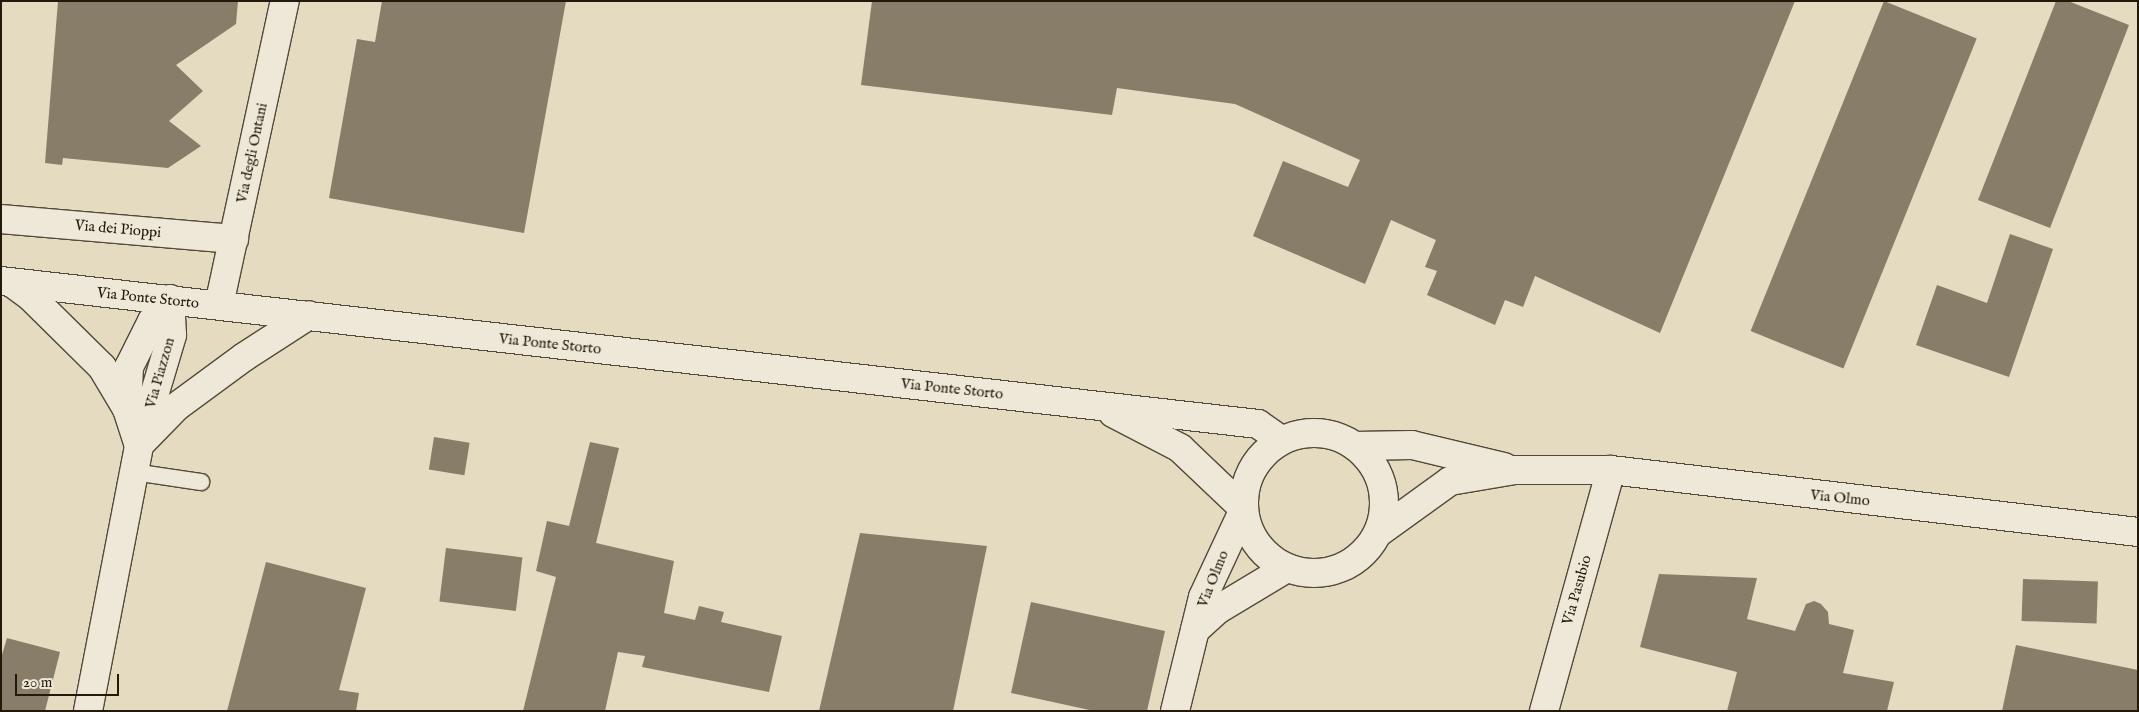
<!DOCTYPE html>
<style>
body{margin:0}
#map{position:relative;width:2139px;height:712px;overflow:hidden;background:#e4dbc1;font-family:"IM FELL English",serif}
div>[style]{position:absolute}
.building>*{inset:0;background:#887d69;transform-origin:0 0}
.roads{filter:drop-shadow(1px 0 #544938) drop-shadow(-1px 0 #544938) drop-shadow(0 1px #544938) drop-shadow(0 -1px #544938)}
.service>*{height:16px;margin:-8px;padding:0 8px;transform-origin:8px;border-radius:8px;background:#ede8d7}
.minor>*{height:28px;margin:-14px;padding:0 14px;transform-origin:14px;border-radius:14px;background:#ede8d7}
.tertiary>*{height:28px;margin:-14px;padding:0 14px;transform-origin:14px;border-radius:14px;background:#ede8d7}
.secondary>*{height:28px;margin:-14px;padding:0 14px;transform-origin:14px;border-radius:14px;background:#ede8d7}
.secondary>.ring{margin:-14px;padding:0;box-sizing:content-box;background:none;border:28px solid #ede8d7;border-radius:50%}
span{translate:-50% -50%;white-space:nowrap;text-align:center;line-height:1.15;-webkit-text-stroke:4px #ede8d7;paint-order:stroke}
.street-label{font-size:15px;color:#24180a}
.frame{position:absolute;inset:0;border:2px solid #24180a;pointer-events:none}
.scale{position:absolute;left:15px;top:674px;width:104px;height:22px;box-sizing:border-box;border:2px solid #24180a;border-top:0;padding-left:6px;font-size:15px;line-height:18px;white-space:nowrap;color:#24180a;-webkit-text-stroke:4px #ede8d7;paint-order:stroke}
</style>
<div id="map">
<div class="building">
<i style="clip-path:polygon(58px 1px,238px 1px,236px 24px,176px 65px,203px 91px,169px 121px,201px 146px,168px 168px,63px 158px,62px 165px,45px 163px)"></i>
<i style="clip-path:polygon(382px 1px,566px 1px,524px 233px,329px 198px,357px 39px,375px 42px)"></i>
<i style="clip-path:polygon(872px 1px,1795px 1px,1660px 333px,1535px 276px,1523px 307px,1505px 300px,1495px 325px,1427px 295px,1437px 271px,1425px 267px,1436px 240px,1391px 220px,1365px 284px,1253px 236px,1283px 161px,1348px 187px,1360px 160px,1235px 104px,1117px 88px,1112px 115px,861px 85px)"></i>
<i style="left:1884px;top:1px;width:100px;height:356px;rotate:22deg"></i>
<i style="clip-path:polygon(2056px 1px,2068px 1px,2129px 25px,2050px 228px,1978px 200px)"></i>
<i style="clip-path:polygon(2010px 234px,2053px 249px,2009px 377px,1916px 345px,1937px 285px,1987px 303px)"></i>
<i style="left:434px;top:437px;width:36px;height:33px;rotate:9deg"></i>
<i style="clip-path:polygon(590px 442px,619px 448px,596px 543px,674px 561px,664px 613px,695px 620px,699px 606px,724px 612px,721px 622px,782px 636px,769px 692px,642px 667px,645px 656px,618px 652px,605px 711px,523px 711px,556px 577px,536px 571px,547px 521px,569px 526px)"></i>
<i style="clip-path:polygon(860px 533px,987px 546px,953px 711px,819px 711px)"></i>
<i style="left:446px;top:548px;width:77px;height:54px;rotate:7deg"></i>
<i style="clip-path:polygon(266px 562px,366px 588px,339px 690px,359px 693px,356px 711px,227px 711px)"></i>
<i style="clip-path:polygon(1659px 574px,1757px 578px,1747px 619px,1795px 631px,1806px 604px,1814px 601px,1821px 604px,1828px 612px,1829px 624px,1854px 630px,1843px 673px,1894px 682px,1887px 711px,1727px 711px,1737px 672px,1640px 647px)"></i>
<i style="left:2023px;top:579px;width:75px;height:42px;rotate:2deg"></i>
<i style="clip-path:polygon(1031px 602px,1165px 631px,1147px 711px,1094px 711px,1011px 693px)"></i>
<i style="clip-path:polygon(7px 638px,60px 652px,45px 711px,1px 711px,1px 658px)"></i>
<i style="clip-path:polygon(2016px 645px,2138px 670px,2138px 711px,2002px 711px)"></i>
</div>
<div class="roads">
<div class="service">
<i style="left:134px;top:472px;width:68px;rotate:8.5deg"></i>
</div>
<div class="minor">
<i style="left:1px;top:219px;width:234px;rotate:4.9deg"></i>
<i style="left:219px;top:305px;width:311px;rotate:-77.8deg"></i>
<i style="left:1195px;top:630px;width:30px;rotate:-42deg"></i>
<i style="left:1217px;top:610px;width:82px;rotate:-31deg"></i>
<i style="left:1175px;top:711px;width:117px;rotate:-76.2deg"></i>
<i style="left:1203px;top:597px;width:97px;rotate:-65deg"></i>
<i style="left:1544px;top:711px;width:250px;rotate:-74.5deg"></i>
</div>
<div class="tertiary">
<i style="left:12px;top:283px;width:24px;rotate:36deg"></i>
<i style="left:31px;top:297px;width:100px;rotate:44.6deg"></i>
<i style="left:102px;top:367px;width:49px;rotate:59.2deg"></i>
<i style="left:127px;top:409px;width:39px;rotate:72deg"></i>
<i style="left:127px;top:409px;width:42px;rotate:-87.3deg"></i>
<i style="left:129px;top:367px;width:51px;rotate:-63.4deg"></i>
<i style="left:152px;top:321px;width:28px;rotate:-51deg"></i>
<i style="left:141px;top:443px;width:50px;rotate:-45.8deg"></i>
<i style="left:176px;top:407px;width:84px;rotate:-36.3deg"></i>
<i style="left:244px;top:357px;width:77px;rotate:-32.9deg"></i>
<i style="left:88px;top:711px;width:270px;rotate:-79.1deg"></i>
<i style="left:139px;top:446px;width:116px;rotate:-73.4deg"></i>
<i style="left:172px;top:335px;width:36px;rotate:-93deg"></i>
</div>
<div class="secondary">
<i style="left:1px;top:281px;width:1265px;rotate:6.49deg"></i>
<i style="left:1258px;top:424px;width:28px;rotate:35deg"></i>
<i style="left:1113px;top:413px;width:76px;rotate:27.6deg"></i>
<i style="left:1180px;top:448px;width:88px;rotate:43.6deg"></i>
<i class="ring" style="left:1244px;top:433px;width:112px;height:112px"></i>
<i style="left:1355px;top:446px;width:57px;rotate:-1deg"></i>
<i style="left:1412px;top:445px;width:95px;rotate:13.4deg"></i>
<i style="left:1378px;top:533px;width:89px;rotate:-35.8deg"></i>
<i style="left:1450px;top:481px;width:66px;rotate:-9.6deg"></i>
<i style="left:1515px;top:470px;width:96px"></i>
<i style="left:1611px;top:470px;width:531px;rotate:6.71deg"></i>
</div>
</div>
<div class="street-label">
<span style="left:252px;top:153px;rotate:-78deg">Via degli Ontani</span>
<span style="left:118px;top:229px;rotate:5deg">Via dei Pioppi</span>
<span style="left:148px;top:298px;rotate:6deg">Via Ponte Storto</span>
<span style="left:550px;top:344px;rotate:6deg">Via Ponte Storto</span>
<span style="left:160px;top:373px;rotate:-74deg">Via Piazzon</span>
<span style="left:952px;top:389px;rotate:6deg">Via Ponte Storto</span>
<span style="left:1840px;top:498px;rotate:6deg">Via Olmo</span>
<span style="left:1213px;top:579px;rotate:-68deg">Via Olmo</span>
<span style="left:1577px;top:590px;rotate:-74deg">Via Pasubio</span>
</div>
<div class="frame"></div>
<div class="scale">20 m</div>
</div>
